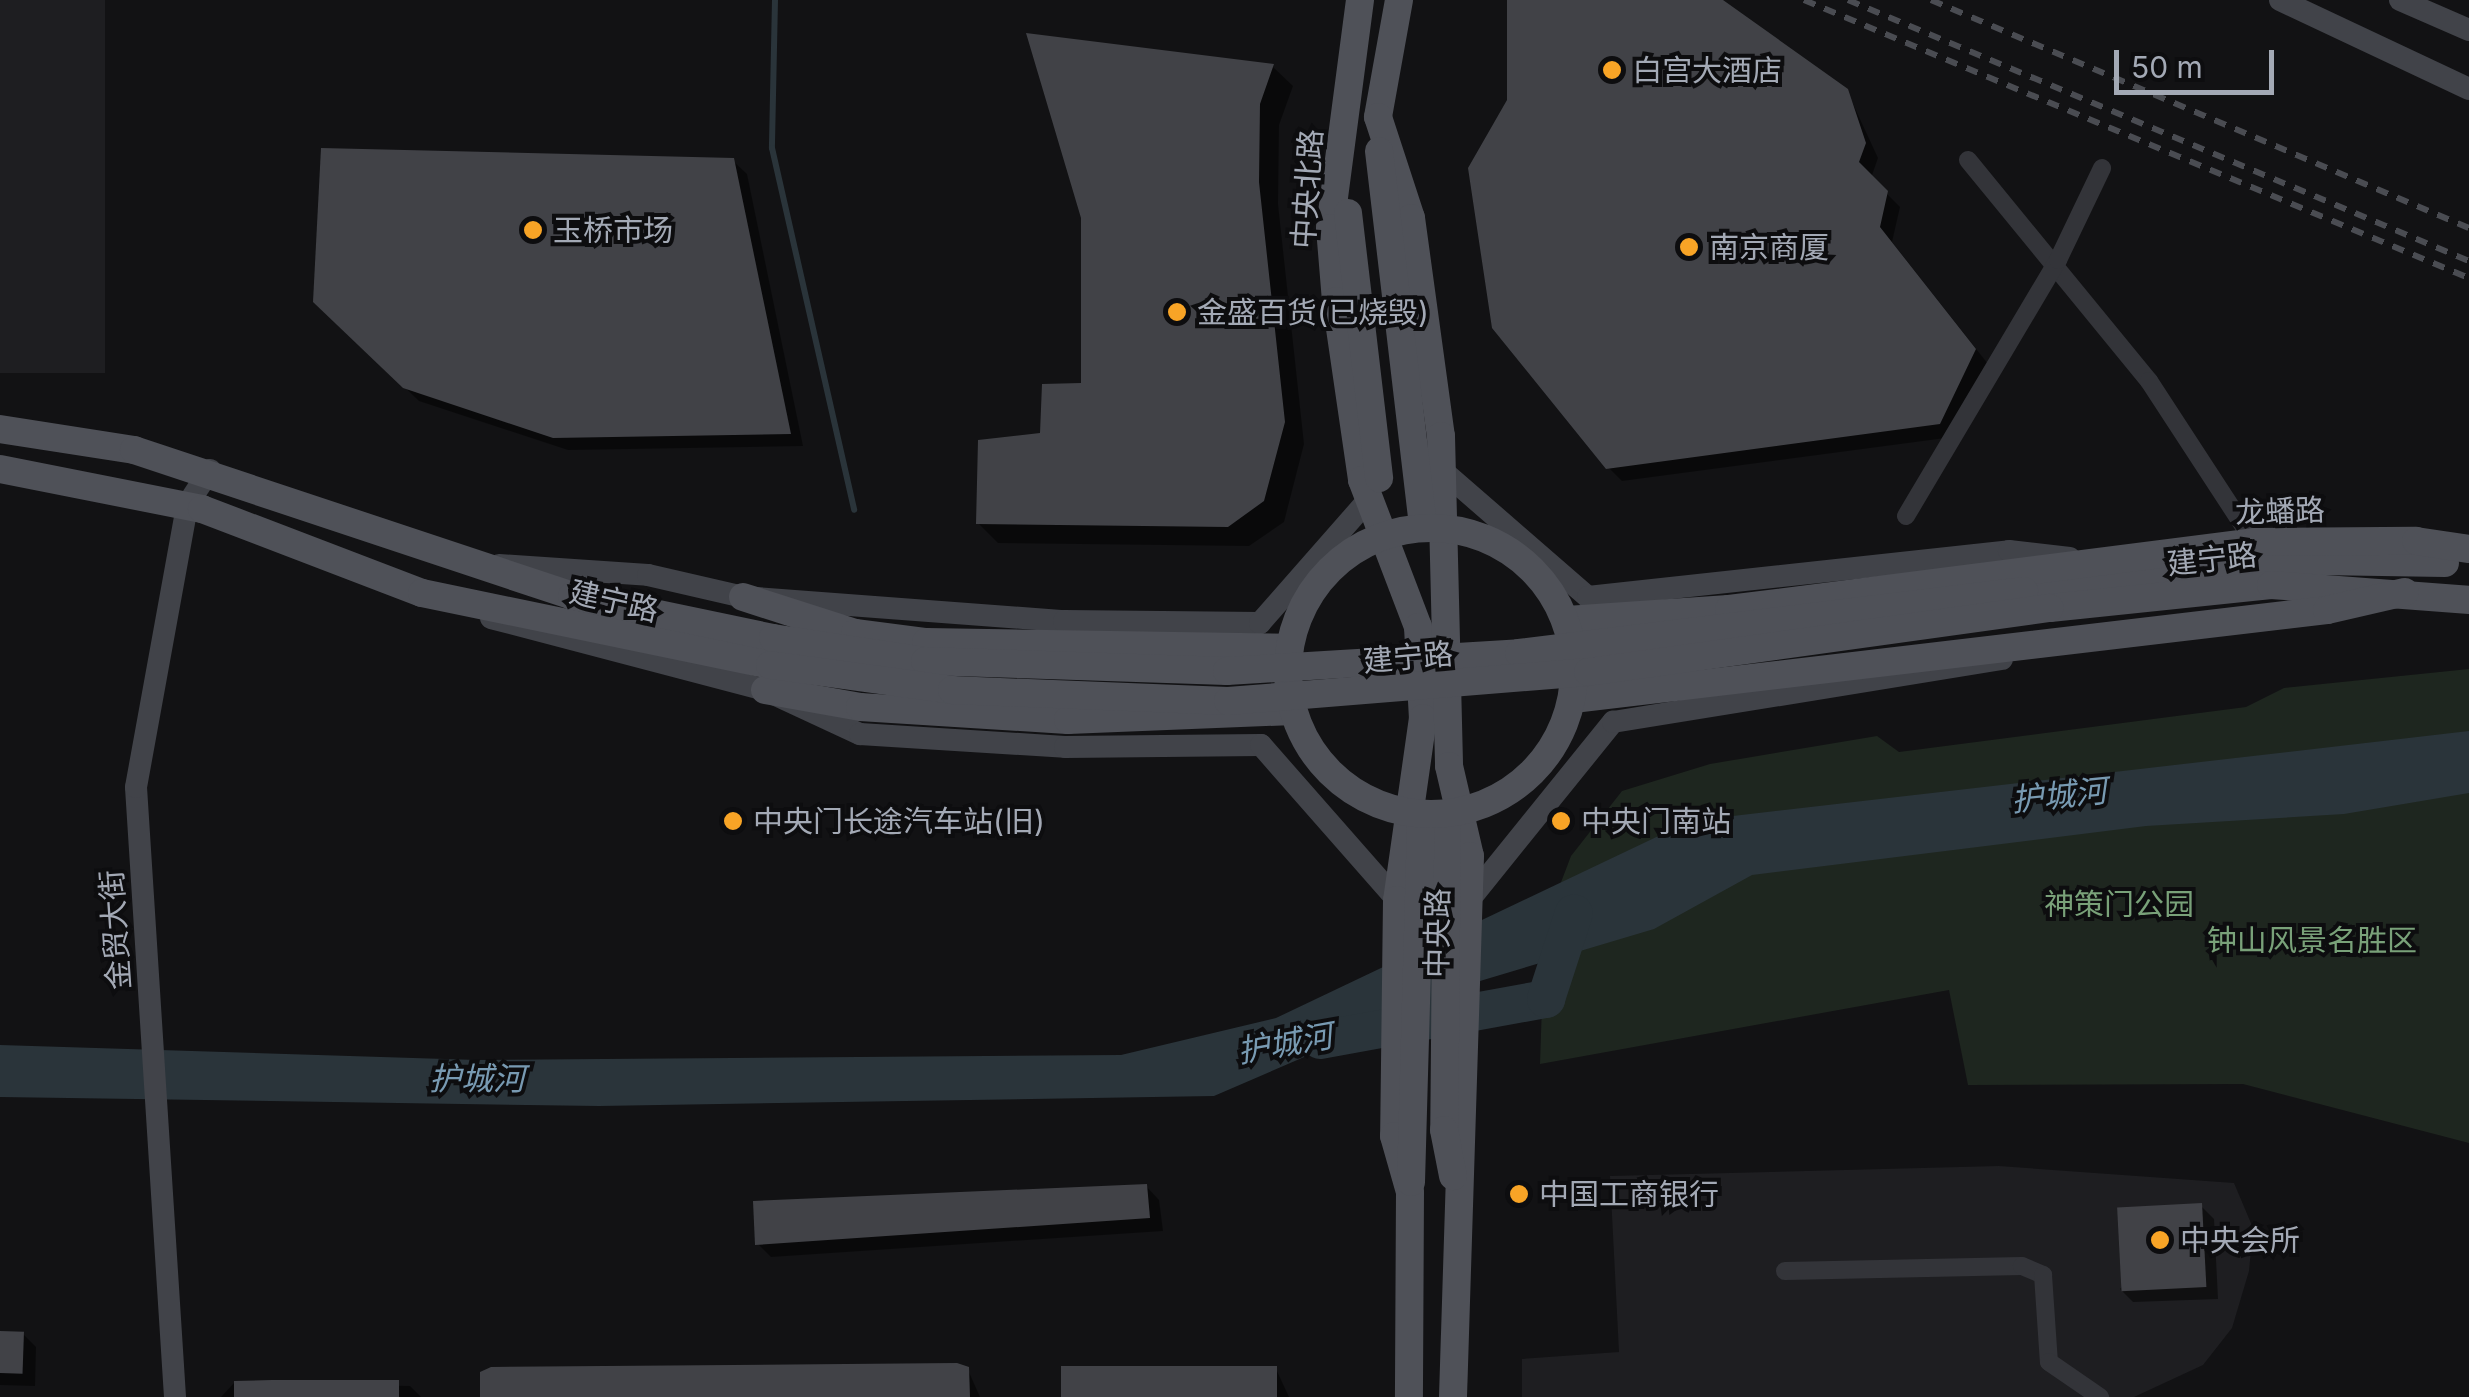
<!DOCTYPE html>
<meta charset="utf-8">
<style>
body{margin:0}
#map{position:relative;width:2469px;height:1397px;overflow:hidden;background:#121214;font-family:Inter,"Noto Sans SC",sans-serif}
div>[style]{position:absolute}
.built>*{inset:0;background:#1e1e21;transform-origin:0 0}
.green>*{inset:0;background:#1e261f}
.water>*{inset:0;background:#2a343a}
.shadow>*{inset:0;background:#0007}
.stream>*{height:6px;margin:-3px;padding:0 3px;transform-origin:3px;border-radius:3px;background:#2a343a}
.river>*{height:38px;margin:-19px;padding:0 19px;transform-origin:19px;border-radius:19px;background:#2a343a}
.building>*{inset:0;background:#414247;transform-origin:0 0}
.street>*{height:18px;margin:-9px;padding:0 9px;transform-origin:9px;border-radius:9px;background:#333439}
.secondary>*{height:22px;margin:-11px;padding:0 11px;transform-origin:11px;border-radius:11px;background:#414349}
.primary>*{height:28px;margin:-14px;padding:0 14px;transform-origin:14px;border-radius:14px;background:#4f5158}
.rail>*{height:6px;margin-top:-3px;transform-origin:0;background:repeating-linear-gradient(90deg,#4a4c52 0 12px,transparent 0 22px)}
.primary-bridge>*{height:28px;margin:-14px;padding:0 14px;transform-origin:14px;border-radius:14px;background:#4f5158}
.primary-bridge>.ring{margin:-14px;padding:0;box-sizing:content-box;background:none;border:28px solid #4f5158;border-radius:50%}
.dots>*{width:28px;height:28px;translate:-50% -50%;box-sizing:border-box;border:5px solid #0d0d0f;border-radius:50%}
span{translate:-50% -50%;white-space:nowrap;text-align:center;line-height:1.15;-webkit-text-stroke:8px #0d0d0f;paint-order:stroke}
.poi-label{font-size:30px;color:#a3a9b5}
.left{translate:0 -50%;text-align:left}
.street-label{font-size:30px;color:#a3a9b5}
.park-label{font-size:30px;color:#79a179}
.water-label{font-size:32px;color:#789ab2;font-style:italic}
.scale{position:absolute;left:2114px;top:50px;width:160px;height:45px;box-sizing:border-box;border:5px solid #a3a9b5;border-top:0;padding-left:12px;font-size:30px;line-height:35px;white-space:nowrap;color:#a3a9b5;-webkit-text-stroke:8px #0d0d0f;paint-order:stroke}
</style>
<div id="map">
<div class="built">
<i style="left:0;top:0;width:105px;height:373px"></i>
<i style="clip-path:polygon(1999px 1166px,2234px 1183px,2253px 1228px,2249px 1271px,2232px 1328px,2203px 1365px,2134px 1397px,1522px 1397px,1522px 1359px,1619px 1352px,1610px 1176px)"></i>
</div>
<div class="green">
<i style="clip-path:polygon(2469px 669px,2469px 1143px,2243px 1084px,1968px 1085px,1949px 990px,1540px 1064px,1542px 1004px,1534px 993px,1555px 898px,1571px 856px,1622px 791px,1710px 764px,1877px 736px,1899px 752px,2246px 707px,2284px 688px)"></i>
</div>
<div class="water">
<i style="clip-path:polygon(2469px 731px,2469px 793px,2344px 814px,2146px 826px,1752px 875px,1654px 929px,1480px 981px,1214px 1096px,599px 1106px,0 1097px,0 1045px,477px 1060px,1121px 1055px,1276px 1018px,1690px 821px)"></i>
</div>
<div class="shadow">
<i style="clip-path:polygon(1511px 0,1720px 0,1847px 91px,1878px 158px,1871px 178px,1900px 207px,1892px 242px,1988px 364px,1953px 437px,1622px 481px,1608px 467px,1509px 100px)"></i>
<i style="clip-path:polygon(1273px 67px,1293px 86px,1279px 125px,1278px 204px,1304px 444px,1284px 522px,1249px 546px,998px 543px,978px 523px,1084px 385px)"></i>
<i style="clip-path:polygon(733px 161px,747px 174px,803px 446px,568px 450px,419px 401px,315px 301px)"></i>
<i style="clip-path:polygon(1146px 1186px,1159px 1200px,1163px 1231px,771px 1257px,758px 1244px)"></i>
<i style="clip-path:polygon(2201px 1206px,2214px 1219px,2218px 1299px,2133px 1302px,2120px 1289px)"></i>
<i style="clip-path:polygon(0 1333px,23px 1334px,36px 1347px,35px 1386px,0 1385px)"></i>
<i style="clip-path:polygon(1276px 1369px,1289px 1397px,1064px 1397px)"></i>
<i style="clip-path:polygon(968px 1370px,980px 1397px,482px 1397px)"></i>
<i style="clip-path:polygon(234px 1383px,410px 1386px,421px 1397px,221px 1397px)"></i>
</div>
<div class="stream">
<i style="left:775px;top:0;width:148px;rotate:91.2deg"></i>
<i style="left:772px;top:148px;width:371px;rotate:77.2deg"></i>
</div>
<div class="river">
<i style="left:1320px;top:1040px;width:230px;rotate:-10.3deg"></i>
<i style="left:1546px;top:999px;width:90px;rotate:-72deg"></i>
</div>
<div class="building">
<i style="clip-path:polygon(1507px 0,1723px 0,1848px 89px,1866px 143px,1859px 162px,1888px 191px,1880px 227px,1976px 349px,1940px 424px,1606px 469px,1492px 328px,1468px 168px,1507px 100px)"></i>
<i style="clip-path:polygon(1026px 33px,1274px 64px,1260px 104px,1259px 182px,1285px 422px,1264px 501px,1228px 527px,976px 524px,978px 440px,1040px 433px,1042px 384px,1081px 383px,1081px 218px)"></i>
<i style="clip-path:polygon(321px 148px,734px 158px,791px 434px,553px 438px,403px 388px,313px 302px)"></i>
<i style="clip-path:polygon(1147px 1184px,1150px 1218px,755px 1245px,753px 1201px)"></i>
<i style="left:2202px;top:1203px;width:84px;height:85px;rotate:87deg"></i>
<i style="left:0;top:1331px;width:24px;height:42px;rotate:2deg"></i>
<i style="clip-path:polygon(957px 1363px,969px 1367px,970px 1397px,480px 1397px,480px 1372px,491px 1367px)"></i>
<i style="left:1061px;top:1366px;width:216px;height:31px"></i>
<i style="clip-path:polygon(272px 1380px,399px 1380px,399px 1397px,234px 1397px,234px 1381px)"></i>
</div>
<div class="street">
<i style="left:1968px;top:160px;width:286px;rotate:50.7deg"></i>
<i style="left:2149px;top:381px;width:192px;rotate:56.9deg"></i>
<i style="left:1906px;top:516px;width:298px;rotate:-59.3deg"></i>
<i style="left:2058px;top:260px;width:102px;rotate:-64.4deg"></i>
<i style="left:1785px;top:1271px;width:237px;rotate:-1.2deg"></i>
<i style="left:2022px;top:1266px;width:23px;rotate:23deg"></i>
<i style="left:2043px;top:1275px;width:87px;rotate:86.1deg"></i>
<i style="left:2049px;top:1362px;width:62px;rotate:34.5deg"></i>
</div>
<div class="secondary">
<i style="left:2280px;top:0;width:209px;rotate:25.2deg"></i>
<i style="left:2400px;top:0;width:75px;rotate:23.5deg"></i>
<i style="left:1444px;top:472px;width:191px;rotate:41deg"></i>
<i style="left:1588px;top:597px;width:424px;rotate:-6.2deg"></i>
<i style="left:2009px;top:551px;width:61px;rotate:6.5deg"></i>
<i style="left:499px;top:565px;width:149px;rotate:3.8deg"></i>
<i style="left:648px;top:575px;width:98px;rotate:13deg"></i>
<i style="left:743px;top:597px;width:322px;rotate:4.3deg"></i>
<i style="left:1064px;top:621px;width:196px;rotate:0.6deg"></i>
<i style="left:1260px;top:623px;width:162px;rotate:-48.7deg"></i>
<i style="left:491px;top:618px;width:283px;rotate:14.7deg"></i>
<i style="left:765px;top:690px;width:105px;rotate:24.9deg"></i>
<i style="left:860px;top:734px;width:205px;rotate:3.6deg"></i>
<i style="left:1065px;top:747px;width:196px;rotate:-0.6deg"></i>
<i style="left:1261px;top:745px;width:206px;rotate:48.7deg"></i>
<i style="left:1470px;top:899px;width:228px;rotate:-51.1deg"></i>
<i style="left:1613px;top:722px;width:394px;rotate:-9.2deg"></i>
<i style="left:175px;top:1397px;width:611px;rotate:-93.66deg"></i>
<i style="left:136px;top:787px;width:287px;rotate:-79.7deg"></i>
<i style="left:187px;top:505px;width:42px;rotate:-56.7deg"></i>
</div>
<div class="primary">
<i style="left:1360px;top:0;width:230px;rotate:97.5deg"></i>
<i style="left:1330px;top:228px;width:73px;rotate:85.3deg"></i>
<i style="left:1336px;top:301px;width:181px;rotate:81.7deg"></i>
<i style="left:1362px;top:480px;width:157px;rotate:69.1deg"></i>
<i style="left:1418px;top:627px;width:91px;rotate:86.9deg"></i>
<i style="left:1423px;top:718px;width:184px;rotate:98.1deg"></i>
<i style="left:1397px;top:900px;width:236px;rotate:90.7deg"></i>
<i style="left:1394px;top:1136px;width:58px;rotate:74.1deg"></i>
<i style="left:1410px;top:1192px;width:205px;rotate:90.3deg"></i>
<i style="left:1399px;top:0;width:119px;rotate:100.2deg"></i>
<i style="left:1378px;top:117px;width:106px;rotate:71.9deg"></i>
<i style="left:1411px;top:218px;width:220px;rotate:82.2deg"></i>
<i style="left:1441px;top:436px;width:330px;rotate:88.6deg"></i>
<i style="left:1449px;top:766px;width:92px;rotate:76.9deg"></i>
<i style="left:1470px;top:856px;width:541px;rotate:91.8deg"></i>
<i style="left:1379px;top:151px;width:379px;rotate:83.3deg"></i>
<i style="left:1348px;top:213px;width:267px;rotate:83.3deg"></i>
<i style="left:0;top:429px;width:136px;rotate:8.9deg"></i>
<i style="left:134px;top:450px;width:462px;rotate:18.4deg"></i>
<i style="left:572px;top:596px;width:205px;rotate:11.8deg"></i>
<i style="left:0;top:469px;width:206px;rotate:11.2deg"></i>
<i style="left:202px;top:509px;width:235px;rotate:20.9deg"></i>
<i style="left:422px;top:593px;width:355px;rotate:11.7deg"></i>
<i style="left:2024px;top:591px;width:235px;rotate:-7.6deg"></i>
<i style="left:2257px;top:560px;width:188px;rotate:0.9deg"></i>
<i style="left:743px;top:597px;width:118px;rotate:17.8deg"></i>
<i style="left:855px;top:633px;width:72px;rotate:7.2deg"></i>
<i style="left:926px;top:642px;width:362px;rotate:0.9deg"></i>
<i style="left:2050px;top:608px;width:222px;rotate:-5.9deg"></i>
<i style="left:2271px;top:585px;width:199px;rotate:4.3deg"></i>
<i style="left:1567px;top:620px;width:162px;rotate:-3.9deg"></i>
<i style="left:1729px;top:609px;width:529px;rotate:-7.27deg"></i>
<i style="left:2254px;top:542px;width:162px;rotate:-0.4deg"></i>
<i style="left:2416px;top:541px;width:54px;rotate:8.6deg"></i>
<i style="left:765px;top:690px;width:97px;rotate:10.1deg"></i>
<i style="left:860px;top:707px;width:208px;rotate:3.6deg"></i>
<i style="left:1068px;top:720px;width:225px;rotate:-2.3deg"></i>
<i style="left:1573px;top:699px;width:759px;rotate:-6.73deg"></i>
<i style="left:2327px;top:610px;width:80px;rotate:-13deg"></i>
<i style="left:1447px;top:814px;width:316px;rotate:90.5deg"></i>
<i style="left:1444px;top:1130px;width:47px;rotate:78.9deg"></i>
<i style="left:1411px;top:1182px;width:368px;rotate:-88.4deg"></i>
</div>
<div class="rail">
<i style="left:1804px;top:0;width:721px;rotate:22.69deg"></i>
<i style="left:1848px;top:0;width:674px;rotate:22.8deg"></i>
<i style="left:1931px;top:0;width:584px;rotate:22.97deg"></i>
</div>
<div class="primary-bridge">
<i class="ring" style="left:1288px;top:528px;width:258px;height:258px"></i>
<i style="left:773px;top:638px;width:154px;rotate:8.6deg"></i>
<i style="left:925px;top:661px;width:302px;rotate:1.9deg"></i>
<i style="left:1227px;top:671px;width:293px;rotate:-3.5deg"></i>
<i style="left:1519px;top:653px;width:509px;rotate:-7deg"></i>
<i style="left:770px;top:665px;width:184px;rotate:7.8deg"></i>
<i style="left:952px;top:690px;width:276px;rotate:2.3deg"></i>
<i style="left:1228px;top:701px;width:361px;rotate:-4.6deg"></i>
<i style="left:1588px;top:672px;width:466px;rotate:-7.9deg"></i>
</div>
<div class="dots">
<i style="left:1612px;top:70px;background:#f8a426"></i>
<i style="left:533px;top:230px;background:#f8a426"></i>
<i style="left:1689px;top:247px;background:#f8a426"></i>
<i style="left:1177px;top:312px;background:#f8a426"></i>
<i style="left:733px;top:821px;background:#f8a426"></i>
<i style="left:1561px;top:821px;background:#f8a426"></i>
<i style="left:1519px;top:1194px;background:#f8a426"></i>
<i style="left:2160px;top:1240px;background:#f8a426"></i>
</div>
<div class="poi-label">
<span class="left" style="left:1632px;top:70px">白宫大酒店</span>
<span class="left" style="left:553px;top:230px">玉桥市场</span>
<span class="left" style="left:1709px;top:247px">南京商厦</span>
<span class="left" style="left:1197px;top:312px">金盛百货(已烧毁)</span>
<span class="left" style="left:753px;top:821px">中央门长途汽车站(旧)</span>
<span class="left" style="left:1581px;top:821px">中央门南站</span>
<span class="left" style="left:1539px;top:1194px">中国工商银行</span>
<span class="left" style="left:2180px;top:1240px">中央会所</span>
</div>
<div class="street-label">
<span style="left:1307px;top:189px;rotate:-86deg">中央北路</span>
<span style="left:2280px;top:511px;rotate:-2deg">龙蟠路</span>
<span style="left:2212px;top:559px;rotate:-6deg">建宁路</span>
<span style="left:614px;top:601px;rotate:13deg">建宁路</span>
<span style="left:1408px;top:657px;rotate:-5deg">建宁路</span>
<span style="left:115px;top:930px;rotate:-94deg">金贸大街</span>
<span style="left:1437px;top:933px;rotate:-89deg">中央路</span>
</div>
<div class="park-label">
<span style="left:2119px;top:904px">神策门公园</span>
<span style="left:2312px;top:940px">钟山风景名胜区</span>
</div>
<div class="water-label">
<span style="left:2059px;top:796px;rotate:-6deg">护城河</span>
<span style="left:1285px;top:1044px;rotate:-10deg">护城河</span>
<span style="left:477px;top:1079px">护城河</span>
</div>
<div class="scale">50 m</div>
</div>
